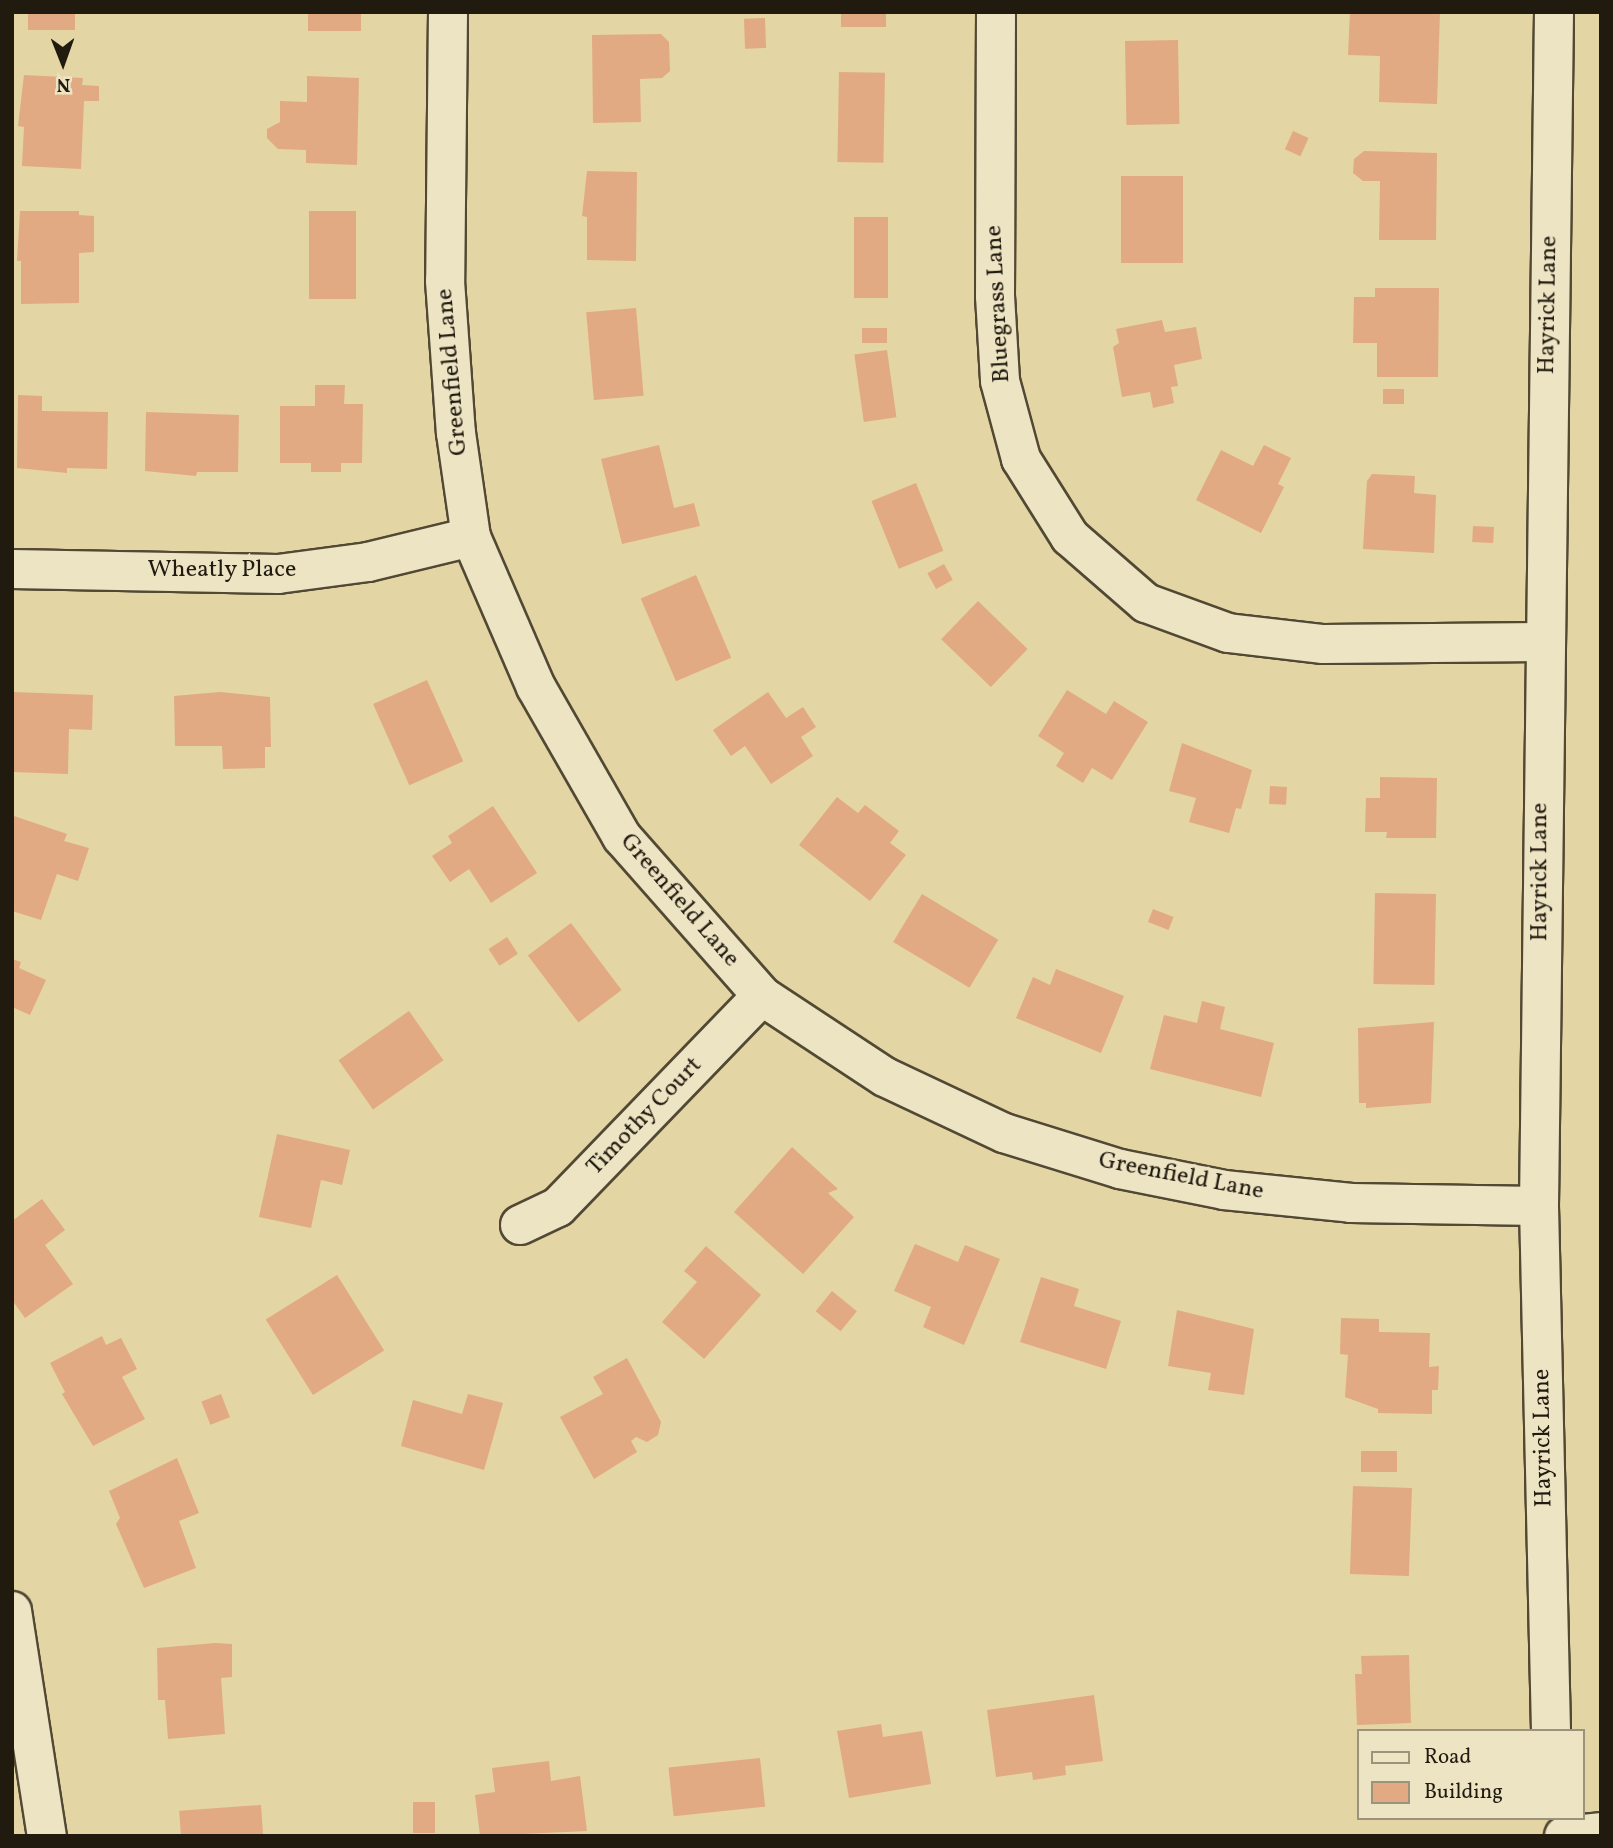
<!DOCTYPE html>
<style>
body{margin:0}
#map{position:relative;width:1613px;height:1848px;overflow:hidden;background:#e4d5a4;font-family:Vollkorn,serif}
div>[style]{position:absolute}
.building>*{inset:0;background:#e2aa82;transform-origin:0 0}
.roads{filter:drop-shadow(2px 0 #524934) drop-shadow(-2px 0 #524934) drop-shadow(0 2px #524934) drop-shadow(0 -2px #524934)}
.minor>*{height:38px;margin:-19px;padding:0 19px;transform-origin:19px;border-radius:19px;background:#ede4c4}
.tertiary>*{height:38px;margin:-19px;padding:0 19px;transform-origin:19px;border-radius:19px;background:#ede4c4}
span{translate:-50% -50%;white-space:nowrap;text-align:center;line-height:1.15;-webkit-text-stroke:7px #ede4c4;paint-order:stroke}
.street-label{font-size:24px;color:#211a0f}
.frame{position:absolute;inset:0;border:14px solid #211a0f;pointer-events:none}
.legend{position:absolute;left:1357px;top:1729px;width:228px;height:91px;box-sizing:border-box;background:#ede4c4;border:2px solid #9b937c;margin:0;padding:9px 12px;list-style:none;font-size:21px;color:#211a0f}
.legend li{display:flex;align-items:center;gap:14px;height:35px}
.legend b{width:35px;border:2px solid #9b937c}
.north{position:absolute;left:28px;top:28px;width:70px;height:70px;-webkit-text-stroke:5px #ede4c4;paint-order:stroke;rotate:179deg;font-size:19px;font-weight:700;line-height:28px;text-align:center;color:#211a0f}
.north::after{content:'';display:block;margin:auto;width:24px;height:32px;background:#211a0f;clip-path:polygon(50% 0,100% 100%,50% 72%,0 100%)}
</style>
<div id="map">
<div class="building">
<i style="left:28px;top:12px;width:47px;height:18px"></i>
<i style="left:308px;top:12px;width:53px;height:19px"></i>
<i style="left:841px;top:12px;width:45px;height:15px"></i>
<i style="clip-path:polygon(1350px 12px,1440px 12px,1437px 104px,1379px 102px,1380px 56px,1348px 55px)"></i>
<i style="left:765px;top:18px;width:30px;height:21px;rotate:88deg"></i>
<i style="clip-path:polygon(661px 34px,669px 42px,670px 71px,662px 78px,640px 79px,641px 122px,593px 123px,592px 35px)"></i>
<i style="left:1178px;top:40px;width:84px;height:53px;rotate:89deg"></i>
<i style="left:839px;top:72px;width:46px;height:90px;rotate:1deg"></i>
<i style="clip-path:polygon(24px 75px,83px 78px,82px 85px,99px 86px,99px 101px,84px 101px,81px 169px,22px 166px,24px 127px,18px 126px)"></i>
<i style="clip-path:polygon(307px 76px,359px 78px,357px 165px,306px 163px,306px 150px,278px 149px,267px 138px,267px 129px,280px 122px,280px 101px,307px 102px)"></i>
<i style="left:1293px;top:131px;width:17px;height:20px;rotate:24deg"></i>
<i style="clip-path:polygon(1364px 151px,1437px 153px,1436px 240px,1379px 240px,1380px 181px,1363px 181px,1353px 173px,1354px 159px)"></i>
<i style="clip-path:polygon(587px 171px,637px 172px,636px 261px,587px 260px,587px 217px,582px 216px)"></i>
<i style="left:1121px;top:176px;width:62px;height:87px"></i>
<i style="clip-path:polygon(20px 211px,79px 211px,79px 215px,94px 216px,94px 252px,79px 253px,79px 303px,21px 304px,21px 261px,17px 261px)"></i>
<i style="left:309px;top:211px;width:47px;height:88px"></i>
<i style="left:854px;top:217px;width:34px;height:81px"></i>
<i style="clip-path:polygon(1375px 288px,1439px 288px,1438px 377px,1377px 377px,1377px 343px,1353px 343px,1354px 297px,1375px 297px)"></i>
<i style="left:636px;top:308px;width:88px;height:50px;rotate:85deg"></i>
<i style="clip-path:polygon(1162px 320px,1165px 332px,1196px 327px,1202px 359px,1174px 365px,1178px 386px,1171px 387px,1174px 403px,1153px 408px,1150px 392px,1122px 397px,1113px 347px,1119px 343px,1116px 329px)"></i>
<i style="left:887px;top:328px;width:15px;height:25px;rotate:90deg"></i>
<i style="left:887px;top:350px;width:68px;height:33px;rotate:82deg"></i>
<i style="clip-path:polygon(315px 385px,345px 385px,344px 404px,363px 404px,362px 463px,341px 463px,341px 472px,311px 472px,311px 463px,280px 463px,280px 406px,315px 406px)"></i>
<i style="left:1383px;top:389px;width:21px;height:15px"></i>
<i style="clip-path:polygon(18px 395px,42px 396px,42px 411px,108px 412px,107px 469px,67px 468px,67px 473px,17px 468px)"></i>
<i style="clip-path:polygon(146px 412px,239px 415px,238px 472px,197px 472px,196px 476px,145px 471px)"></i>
<i style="clip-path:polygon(659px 445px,674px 508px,694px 503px,700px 526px,622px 544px,601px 459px)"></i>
<i style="clip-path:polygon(1264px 445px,1291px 458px,1278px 484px,1284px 487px,1261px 533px,1196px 500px,1221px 450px,1253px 466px)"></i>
<i style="clip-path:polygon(1372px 474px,1415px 476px,1414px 493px,1436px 495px,1434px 553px,1363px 549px,1367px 481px)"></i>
<i style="left:916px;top:483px;width:73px;height:48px;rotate:68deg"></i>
<i style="left:1473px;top:526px;width:21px;height:16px;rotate:3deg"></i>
<i style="left:944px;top:564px;width:18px;height:19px;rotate:61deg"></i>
<i style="left:696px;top:575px;width:90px;height:60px;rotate:67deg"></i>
<i style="left:978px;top:601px;width:69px;height:53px;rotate:44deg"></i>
<i style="left:427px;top:680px;width:89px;height:59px;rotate:66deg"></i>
<i style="clip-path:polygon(1067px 690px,1106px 714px,1114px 701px,1148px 722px,1112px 780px,1092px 768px,1083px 783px,1056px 766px,1064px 753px,1038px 736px)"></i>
<i style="clip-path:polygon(13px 692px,93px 695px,92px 730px,69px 729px,68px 774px,12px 772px)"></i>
<i style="clip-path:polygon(220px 692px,270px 697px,271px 747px,265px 747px,265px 768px,223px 769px,222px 746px,175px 746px,174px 696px)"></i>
<i style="clip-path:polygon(768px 692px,786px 718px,803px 707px,816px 727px,801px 737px,813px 756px,771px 784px,745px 746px,731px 756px,713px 730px)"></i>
<i style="clip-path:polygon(1182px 743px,1252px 770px,1241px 809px,1236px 808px,1229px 833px,1189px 822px,1196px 798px,1169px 791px)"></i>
<i style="clip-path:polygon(1380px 777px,1437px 778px,1436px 838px,1386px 838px,1387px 832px,1365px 832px,1366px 798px,1380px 798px)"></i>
<i style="left:1270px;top:786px;width:17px;height:18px;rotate:3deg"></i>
<i style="clip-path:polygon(837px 797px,858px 813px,865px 805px,899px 831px,890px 843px,906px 855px,870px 901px,799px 845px)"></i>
<i style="clip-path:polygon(493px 806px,537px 873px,491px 903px,469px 869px,450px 882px,432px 856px,452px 843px,448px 836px)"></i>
<i style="clip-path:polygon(14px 816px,67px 834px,64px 841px,89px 848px,78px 881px,57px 874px,41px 920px,12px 911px)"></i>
<i style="left:1375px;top:893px;width:61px;height:91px;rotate:1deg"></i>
<i style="left:922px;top:894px;width:89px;height:56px;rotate:31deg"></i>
<i style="left:1153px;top:909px;width:22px;height:14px;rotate:21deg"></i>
<i style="left:571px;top:923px;width:84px;height:54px;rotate:53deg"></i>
<i style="left:507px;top:937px;width:20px;height:22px;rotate:57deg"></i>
<i style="clip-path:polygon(12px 959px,21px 962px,19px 968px,46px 980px,30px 1015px,12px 1007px)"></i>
<i style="clip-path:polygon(1056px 969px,1124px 996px,1101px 1053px,1016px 1018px,1033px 977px,1050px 985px)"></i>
<i style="clip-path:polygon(1202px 1001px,1225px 1007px,1220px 1029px,1274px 1043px,1261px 1097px,1150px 1069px,1164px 1015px,1197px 1023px)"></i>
<i style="left:409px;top:1011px;width:60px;height:86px;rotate:55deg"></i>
<i style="clip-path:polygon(1434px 1022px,1431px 1103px,1366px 1108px,1366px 1103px,1359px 1103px,1358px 1028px)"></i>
<i style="clip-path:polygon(277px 1134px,350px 1150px,342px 1185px,321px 1180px,311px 1228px,259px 1217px)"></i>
<i style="clip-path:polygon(792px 1147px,838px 1189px,828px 1193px,854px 1217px,803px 1274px,734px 1212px)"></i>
<i style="clip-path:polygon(42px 1199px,65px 1230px,45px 1245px,73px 1284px,25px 1318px,12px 1300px,12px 1221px)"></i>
<i style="clip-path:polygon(915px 1244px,958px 1262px,965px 1245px,1000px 1259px,964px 1345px,923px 1327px,931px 1307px,894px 1291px)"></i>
<i style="clip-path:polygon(706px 1246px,761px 1295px,704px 1359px,662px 1322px,697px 1282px,684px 1271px)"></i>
<i style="left:337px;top:1275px;width:89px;height:84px;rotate:58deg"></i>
<i style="clip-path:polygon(1041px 1277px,1079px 1289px,1074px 1306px,1121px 1321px,1106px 1369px,1020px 1342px)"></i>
<i style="left:832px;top:1291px;width:32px;height:26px;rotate:39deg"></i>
<i style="clip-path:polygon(1177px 1310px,1254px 1329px,1244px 1395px,1208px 1390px,1211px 1373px,1168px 1366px)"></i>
<i style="clip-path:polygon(1341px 1318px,1379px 1319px,1379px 1332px,1430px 1333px,1429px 1367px,1439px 1366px,1438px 1390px,1432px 1390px,1432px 1414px,1378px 1413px,1378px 1409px,1345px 1397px,1348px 1355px,1340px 1354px)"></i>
<i style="clip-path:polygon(102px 1336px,106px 1345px,121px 1338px,137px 1369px,122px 1377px,145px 1419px,93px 1446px,62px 1394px,65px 1392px,50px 1363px)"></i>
<i style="clip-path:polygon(627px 1358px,661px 1422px,658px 1435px,647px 1442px,636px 1437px,631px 1441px,637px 1452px,594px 1479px,560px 1417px,603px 1394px,593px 1377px)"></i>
<i style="left:221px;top:1394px;width:25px;height:21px;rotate:69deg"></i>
<i style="clip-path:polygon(468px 1394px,503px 1403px,484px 1470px,401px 1446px,413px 1400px,462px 1414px)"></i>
<i style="left:1361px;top:1451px;width:36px;height:21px"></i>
<i style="clip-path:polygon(177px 1458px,199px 1513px,179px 1521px,196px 1568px,144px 1588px,116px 1524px,120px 1518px,109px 1491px)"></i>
<i style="left:1353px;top:1486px;width:59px;height:88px;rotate:2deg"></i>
<i style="clip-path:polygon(215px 1643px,232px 1644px,232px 1677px,221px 1678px,225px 1734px,168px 1739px,165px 1700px,158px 1700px,157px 1648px)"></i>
<i style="clip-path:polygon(1409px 1655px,1411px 1723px,1357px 1725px,1355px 1674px,1362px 1674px,1361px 1656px)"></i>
<i style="clip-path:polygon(1094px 1695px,1103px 1761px,1065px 1766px,1066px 1775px,1033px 1780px,1032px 1772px,996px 1777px,987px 1710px)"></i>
<i style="clip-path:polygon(881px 1724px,883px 1737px,922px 1731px,931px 1784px,849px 1798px,837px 1731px)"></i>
<i style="left:760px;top:1758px;width:49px;height:92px;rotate:84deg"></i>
<i style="clip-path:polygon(549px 1761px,551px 1781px,580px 1776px,587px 1831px,480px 1836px,475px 1795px,495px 1792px,492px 1768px)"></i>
<i style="left:413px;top:1802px;width:22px;height:31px"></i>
<i style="left:261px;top:1805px;width:31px;height:82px;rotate:86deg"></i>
</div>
<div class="roads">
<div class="minor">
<i style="left:448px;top:12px;width:269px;rotate:90.6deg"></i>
<i style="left:445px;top:281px;width:152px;rotate:85.9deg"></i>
<i style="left:456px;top:433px;width:105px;rotate:81.8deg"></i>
<i style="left:471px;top:537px;width:163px;rotate:66.6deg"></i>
<i style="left:536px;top:687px;width:173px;rotate:60.2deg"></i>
<i style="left:622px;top:837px;width:212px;rotate:48.6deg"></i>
<i style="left:762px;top:996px;width:147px;rotate:33.4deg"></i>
<i style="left:885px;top:1077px;width:132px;rotate:25.2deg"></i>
<i style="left:1004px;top:1133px;width:121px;rotate:17.2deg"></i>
<i style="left:1120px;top:1169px;width:106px;rotate:11.4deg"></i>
<i style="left:1224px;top:1190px;width:128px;rotate:5.8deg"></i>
<i style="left:1351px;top:1203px;width:188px;rotate:0.9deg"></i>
<i style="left:996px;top:12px;width:284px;rotate:90.2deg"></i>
<i style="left:995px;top:296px;width:85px;rotate:86.6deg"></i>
<i style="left:1000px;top:381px;width:81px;rotate:74.9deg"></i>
<i style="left:1021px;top:459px;width:92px;rotate:57.9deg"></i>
<i style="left:1070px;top:537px;width:101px;rotate:41deg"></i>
<i style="left:1146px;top:603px;width:87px;rotate:20.1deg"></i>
<i style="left:1228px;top:633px;width:96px;rotate:6.6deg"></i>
<i style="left:1323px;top:644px;width:220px;rotate:-0.5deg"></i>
<i style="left:12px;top:569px;width:266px;rotate:1.1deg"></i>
<i style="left:278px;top:574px;width:91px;rotate:-7.6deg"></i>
<i style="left:368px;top:562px;width:106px;rotate:-13.6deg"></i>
<i style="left:520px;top:1225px;width:42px;rotate:-25.3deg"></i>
<i style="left:558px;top:1207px;width:293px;rotate:-46deg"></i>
<i style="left:12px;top:1611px;width:228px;rotate:81.2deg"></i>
<i style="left:1551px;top:1731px;width:525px;rotate:-91.31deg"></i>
<i style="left:1539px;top:1206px;width:1194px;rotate:-89.28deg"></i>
</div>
<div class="tertiary">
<i style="left:1564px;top:1836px;width:37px;rotate:-6deg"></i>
</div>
</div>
<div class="street-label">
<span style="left:999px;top:304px;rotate:-93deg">Bluegrass Lane</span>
<span style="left:1549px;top:305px;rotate:-89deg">Hayrick Lane</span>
<span style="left:453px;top:372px;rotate:-95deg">Greenfield Lane</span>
<span style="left:222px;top:571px">Wheatly Place</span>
<span style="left:1541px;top:872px;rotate:-90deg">Hayrick Lane</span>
<span style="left:679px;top:901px;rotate:49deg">Greenfield Lane</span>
<span style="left:645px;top:1117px;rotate:-46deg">Timothy Court</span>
<span style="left:1181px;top:1177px;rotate:11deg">Greenfield Lane</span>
<span style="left:1544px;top:1438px;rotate:-91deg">Hayrick Lane</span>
</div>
<div class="frame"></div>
<ul class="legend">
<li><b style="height:9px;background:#ede4c4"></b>Road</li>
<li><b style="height:19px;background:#e2aa82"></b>Building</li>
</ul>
<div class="north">N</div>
</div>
